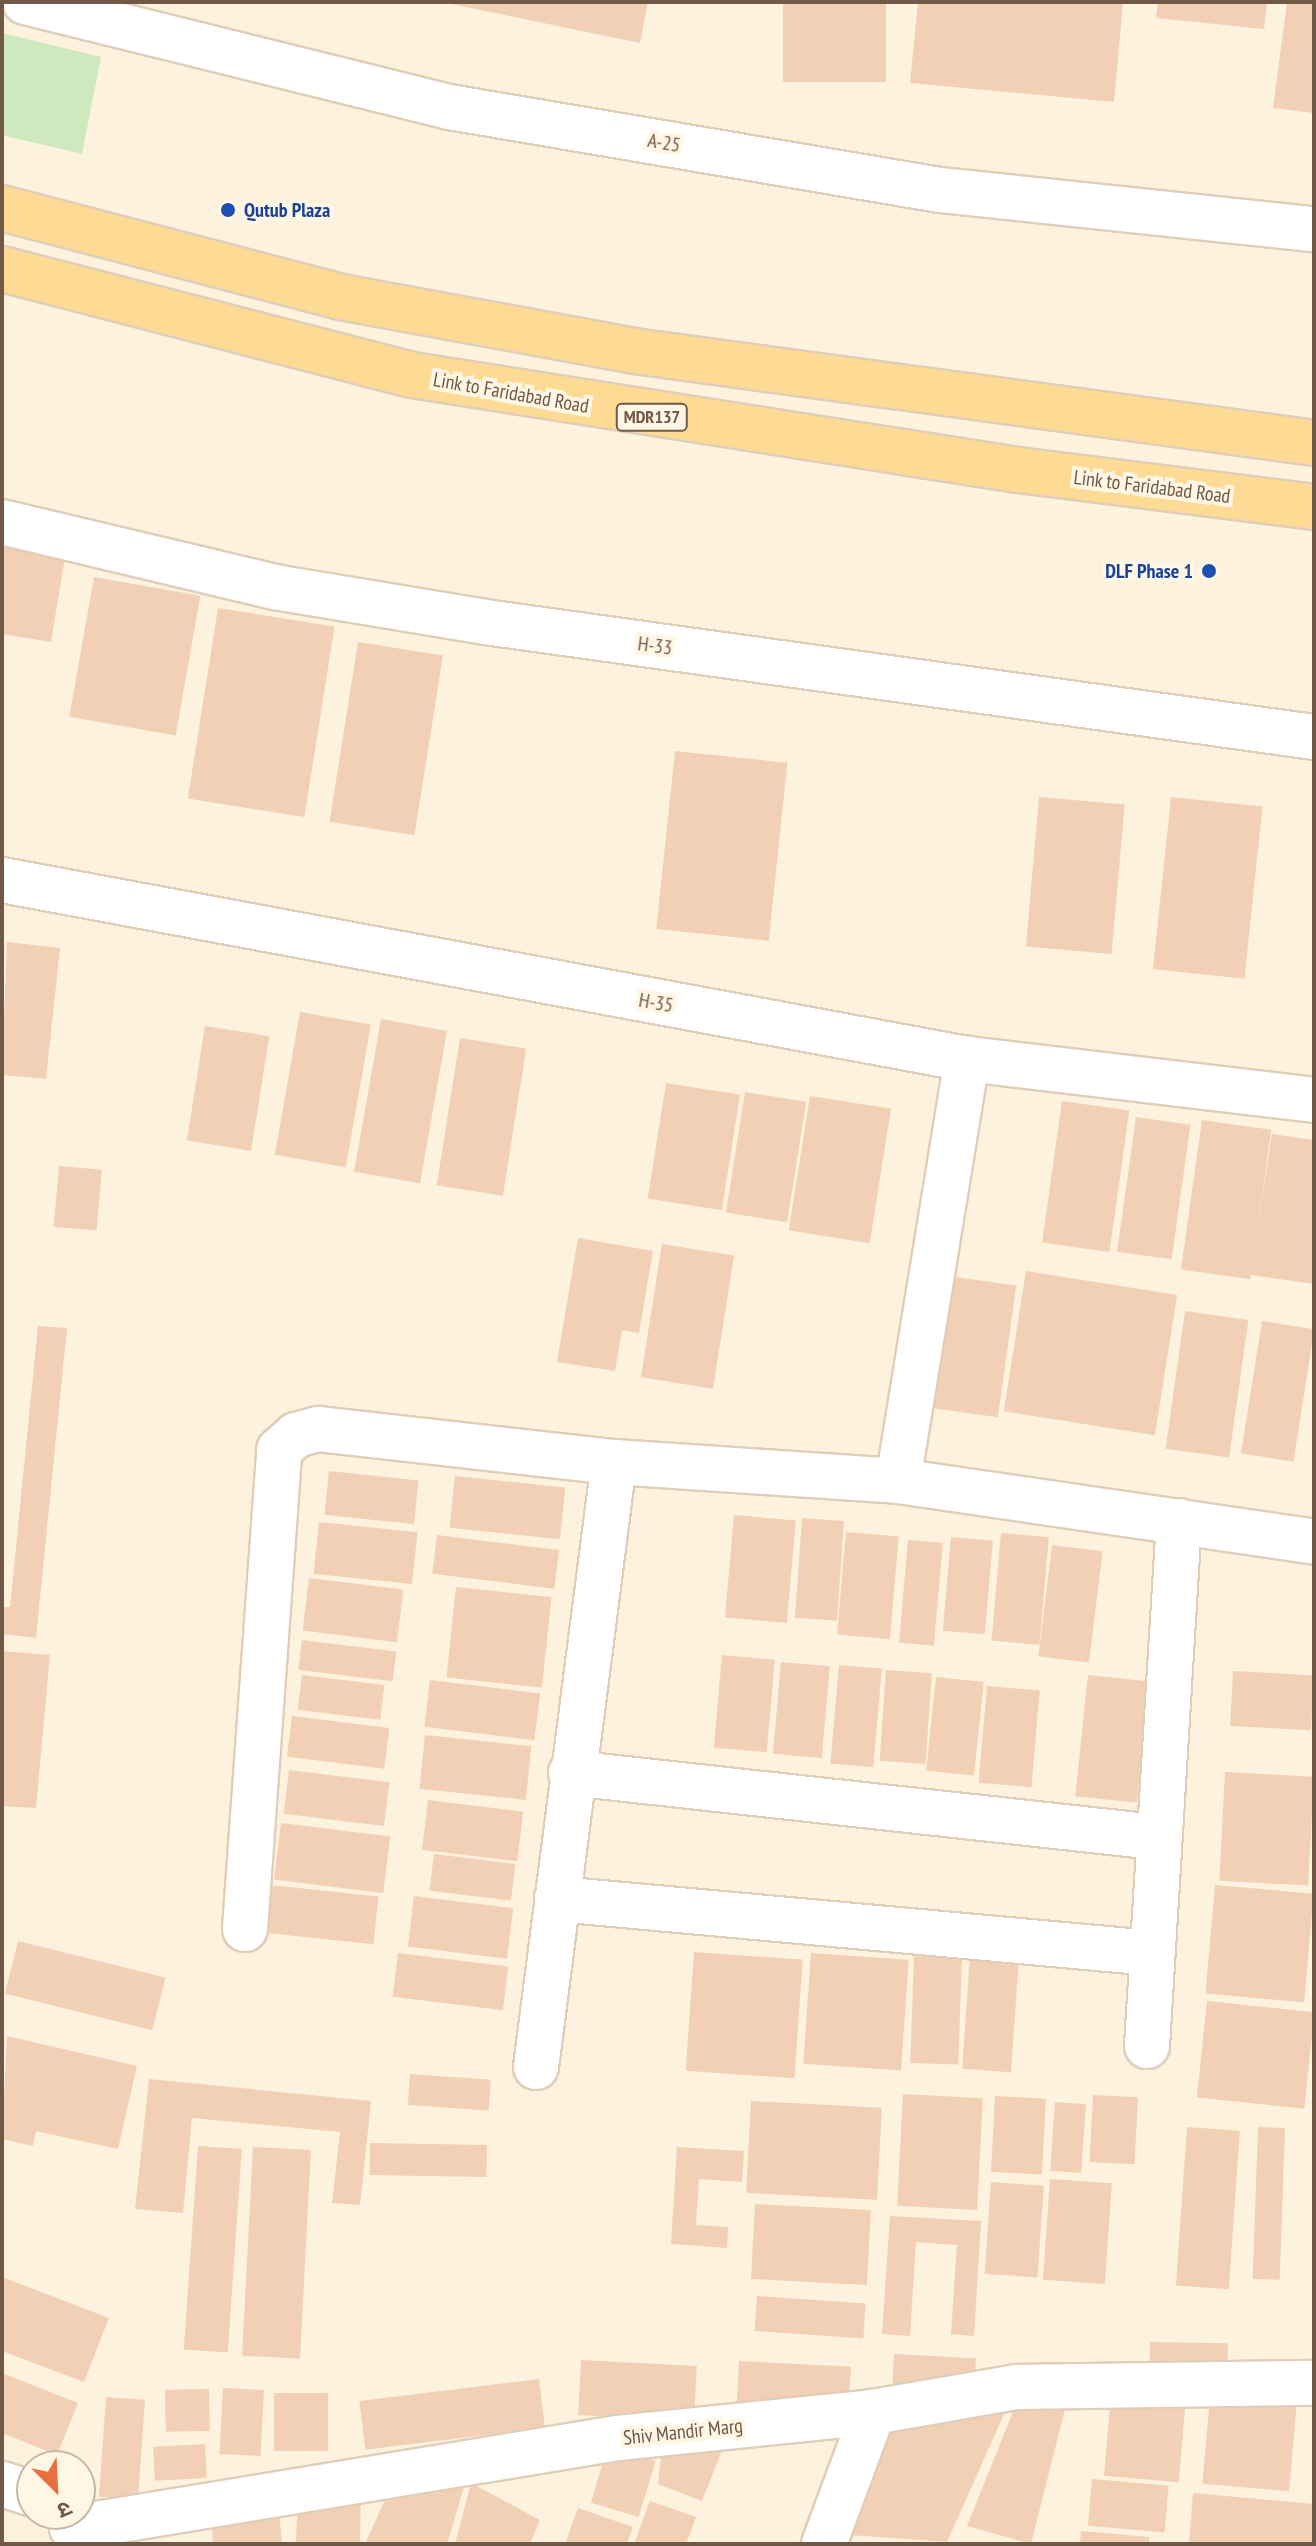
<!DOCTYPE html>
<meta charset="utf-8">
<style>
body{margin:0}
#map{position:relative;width:1316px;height:2546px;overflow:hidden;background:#fcf2de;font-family:"PT Sans Narrow","Noto Sans Devanagari",sans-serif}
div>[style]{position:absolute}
.green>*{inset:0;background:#cde9bd}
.building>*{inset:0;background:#f2d0b5;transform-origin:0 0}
.roads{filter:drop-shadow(2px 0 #e0ceba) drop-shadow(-2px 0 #e0ceba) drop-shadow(0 2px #e0ceba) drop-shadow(0 -2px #e0ceba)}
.street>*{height:44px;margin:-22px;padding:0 22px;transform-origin:22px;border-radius:22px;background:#fff}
.primary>*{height:44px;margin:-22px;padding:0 22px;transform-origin:22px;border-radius:22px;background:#fddb94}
.dots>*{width:22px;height:22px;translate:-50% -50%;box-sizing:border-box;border:4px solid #fff6e4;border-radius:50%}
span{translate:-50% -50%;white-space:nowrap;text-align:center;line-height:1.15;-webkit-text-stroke:8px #fff6e4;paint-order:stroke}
.shield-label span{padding:2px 6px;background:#fff6e4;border:2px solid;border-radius:6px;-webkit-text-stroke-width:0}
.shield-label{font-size:18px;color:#725846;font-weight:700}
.street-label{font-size:20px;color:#725846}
.transit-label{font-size:20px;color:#164399;font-weight:700}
.left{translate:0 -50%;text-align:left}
.right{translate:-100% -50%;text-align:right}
.frame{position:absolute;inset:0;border:4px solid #725846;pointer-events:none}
.north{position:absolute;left:16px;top:2450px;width:80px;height:80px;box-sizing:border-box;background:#fff6e4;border:2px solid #c7b7a5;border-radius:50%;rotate:156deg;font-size:22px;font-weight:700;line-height:32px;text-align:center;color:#725846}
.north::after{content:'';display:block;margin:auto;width:28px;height:36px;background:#e96e40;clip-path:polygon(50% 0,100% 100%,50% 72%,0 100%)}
</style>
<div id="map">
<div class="green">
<i style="clip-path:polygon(2px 33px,101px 57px,82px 154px,2px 135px)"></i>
</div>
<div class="building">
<i style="clip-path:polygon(442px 2px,648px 2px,640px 43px)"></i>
<i style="left:783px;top:2px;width:103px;height:80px"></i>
<i style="clip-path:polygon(918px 2px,1123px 2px,1114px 102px,910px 83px)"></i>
<i style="clip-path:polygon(1158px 2px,1267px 2px,1264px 29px,1156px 18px)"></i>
<i style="clip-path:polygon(1287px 2px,1314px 2px,1314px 113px,1273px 108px)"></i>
<i style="clip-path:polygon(2px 547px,65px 557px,51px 642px,2px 634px)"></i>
<i style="left:94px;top:577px;width:108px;height:142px;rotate:10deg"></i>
<i style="left:218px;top:608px;width:118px;height:193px;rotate:9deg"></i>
<i style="left:358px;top:642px;width:86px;height:182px;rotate:9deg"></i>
<i style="left:675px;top:751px;width:113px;height:179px;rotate:6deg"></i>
<i style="left:1039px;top:797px;width:86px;height:150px;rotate:5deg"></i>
<i style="left:1171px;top:797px;width:92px;height:173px;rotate:6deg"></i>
<i style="clip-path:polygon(7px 942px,60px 948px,46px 1079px,2px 1075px)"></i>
<i style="left:300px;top:1012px;width:72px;height:145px;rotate:10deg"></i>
<i style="left:381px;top:1019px;width:67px;height:155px;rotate:10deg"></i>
<i style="left:205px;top:1026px;width:65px;height:116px;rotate:9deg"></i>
<i style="left:460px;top:1038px;width:67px;height:149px;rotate:9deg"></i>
<i style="left:666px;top:1083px;width:75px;height:117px;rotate:9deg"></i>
<i style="left:745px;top:1092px;width:62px;height:122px;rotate:9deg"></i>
<i style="left:810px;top:1096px;width:82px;height:136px;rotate:9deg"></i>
<i style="left:1062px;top:1101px;width:68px;height:143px;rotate:8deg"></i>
<i style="left:1136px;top:1117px;width:55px;height:136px;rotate:8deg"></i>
<i style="left:1202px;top:1120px;width:70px;height:151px;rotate:8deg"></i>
<i style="clip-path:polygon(1272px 1134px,1314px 1140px,1314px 1284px,1250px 1275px)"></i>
<i style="left:59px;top:1166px;width:43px;height:61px;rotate:5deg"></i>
<i style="clip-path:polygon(578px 1238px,653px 1251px,639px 1333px,622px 1330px,615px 1371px,557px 1362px)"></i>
<i style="left:662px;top:1244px;width:73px;height:135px;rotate:9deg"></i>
<i style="left:1026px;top:1271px;width:153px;height:142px;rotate:9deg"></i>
<i style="left:948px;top:1276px;width:69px;height:133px;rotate:8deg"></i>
<i style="left:1185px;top:1311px;width:64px;height:139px;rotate:8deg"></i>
<i style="left:1262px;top:1321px;width:53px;height:134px;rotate:9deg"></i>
<i style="clip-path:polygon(38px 1326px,67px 1328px,36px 1638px,2px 1634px,2px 1607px,10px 1607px)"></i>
<i style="left:329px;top:1471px;width:90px;height:44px;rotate:6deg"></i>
<i style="left:455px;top:1476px;width:111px;height:52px;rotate:6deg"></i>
<i style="left:734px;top:1515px;width:62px;height:103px;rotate:5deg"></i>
<i style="left:802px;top:1518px;width:42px;height:100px;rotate:4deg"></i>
<i style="left:319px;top:1522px;width:99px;height:52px;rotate:6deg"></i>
<i style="left:846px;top:1532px;width:53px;height:103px;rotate:5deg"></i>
<i style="left:1001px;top:1533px;width:48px;height:108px;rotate:5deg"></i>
<i style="left:437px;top:1535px;width:123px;height:39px;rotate:7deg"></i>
<i style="left:951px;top:1537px;width:42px;height:94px;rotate:5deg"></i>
<i style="left:908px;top:1540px;width:35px;height:103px;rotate:5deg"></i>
<i style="left:1052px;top:1545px;width:51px;height:112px;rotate:7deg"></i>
<i style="left:309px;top:1578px;width:95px;height:53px;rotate:7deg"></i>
<i style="left:456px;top:1587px;width:96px;height:91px;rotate:6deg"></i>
<i style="left:302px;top:1640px;width:95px;height:30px;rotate:7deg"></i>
<i style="clip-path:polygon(2px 1651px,50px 1655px,36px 1808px,2px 1806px)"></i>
<i style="left:722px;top:1655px;width:53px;height:93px;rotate:5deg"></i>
<i style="left:781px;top:1662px;width:49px;height:92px;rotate:5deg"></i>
<i style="left:839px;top:1665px;width:43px;height:99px;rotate:5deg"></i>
<i style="left:886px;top:1670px;width:46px;height:91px;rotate:4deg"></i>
<i style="left:1233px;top:1671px;width:81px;height:55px;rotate:3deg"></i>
<i style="left:302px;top:1675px;width:83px;height:35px;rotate:7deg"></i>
<i style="left:1088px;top:1675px;width:62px;height:122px;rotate:6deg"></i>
<i style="left:936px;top:1677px;width:48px;height:94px;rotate:6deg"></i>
<i style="left:430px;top:1680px;width:111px;height:47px;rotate:7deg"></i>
<i style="left:987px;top:1686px;width:53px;height:97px;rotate:5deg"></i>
<i style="left:292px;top:1716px;width:98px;height:41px;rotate:7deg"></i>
<i style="left:425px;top:1735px;width:107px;height:54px;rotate:6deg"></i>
<i style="left:289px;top:1770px;width:101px;height:44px;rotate:7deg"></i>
<i style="left:1225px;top:1772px;width:89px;height:109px;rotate:3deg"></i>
<i style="left:428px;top:1800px;width:96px;height:50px;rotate:7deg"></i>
<i style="left:281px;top:1823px;width:110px;height:57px;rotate:7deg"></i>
<i style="left:434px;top:1854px;width:82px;height:37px;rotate:7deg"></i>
<i style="left:270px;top:1885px;width:109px;height:48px;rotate:6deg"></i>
<i style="left:1215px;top:1885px;width:99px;height:109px;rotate:5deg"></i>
<i style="left:414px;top:1896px;width:100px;height:51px;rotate:7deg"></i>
<i style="left:18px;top:1941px;width:152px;height:54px;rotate:14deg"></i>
<i style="left:694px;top:1952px;width:109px;height:119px;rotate:4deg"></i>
<i style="left:398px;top:1953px;width:111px;height:44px;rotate:7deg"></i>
<i style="left:811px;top:1953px;width:98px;height:111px;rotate:4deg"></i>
<i style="left:914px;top:1956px;width:48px;height:107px;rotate:2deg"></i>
<i style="left:970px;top:1956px;width:49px;height:113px;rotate:4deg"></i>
<i style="left:1207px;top:2001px;width:108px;height:97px;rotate:6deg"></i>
<i style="clip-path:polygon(7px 2036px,137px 2066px,118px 2149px,36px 2131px,33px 2146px,2px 2139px)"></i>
<i style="left:410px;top:2074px;width:81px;height:31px;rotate:4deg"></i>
<i style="clip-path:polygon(149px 2079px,371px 2101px,360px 2205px,332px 2203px,340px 2132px,192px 2118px,183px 2213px,135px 2209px)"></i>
<i style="left:903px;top:2094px;width:80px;height:112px;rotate:3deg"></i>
<i style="left:1093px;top:2095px;width:45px;height:67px;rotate:3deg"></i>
<i style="left:995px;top:2096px;width:51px;height:76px;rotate:3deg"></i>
<i style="left:751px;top:2101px;width:131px;height:92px;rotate:3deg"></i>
<i style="left:1055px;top:2102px;width:31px;height:69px;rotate:4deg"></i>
<i style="left:1187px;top:2127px;width:53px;height:159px;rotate:4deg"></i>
<i style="left:1258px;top:2127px;width:27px;height:152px;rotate:2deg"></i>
<i style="left:370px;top:2143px;width:117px;height:32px;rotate:1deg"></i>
<i style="left:198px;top:2146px;width:44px;height:204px;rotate:4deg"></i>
<i style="left:253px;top:2147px;width:58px;height:209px;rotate:3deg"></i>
<i style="clip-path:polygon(677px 2147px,744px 2151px,742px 2182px,699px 2179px,696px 2225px,728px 2227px,727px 2248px,671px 2244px)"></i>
<i style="left:1050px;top:2179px;width:62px;height:101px;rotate:4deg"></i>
<i style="left:991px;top:2182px;width:53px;height:92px;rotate:4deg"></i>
<i style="left:755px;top:2204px;width:116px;height:75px;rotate:3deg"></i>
<i style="clip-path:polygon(890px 2216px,981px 2221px,974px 2336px,951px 2334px,957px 2245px,916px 2242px,910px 2336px,882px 2334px)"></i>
<i style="clip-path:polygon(2px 2277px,109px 2318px,84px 2382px,2px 2351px)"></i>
<i style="left:757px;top:2296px;width:109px;height:35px;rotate:4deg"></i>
<i style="left:1150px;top:2342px;width:78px;height:23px;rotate:1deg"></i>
<i style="left:894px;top:2354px;width:82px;height:32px;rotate:3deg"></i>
<i style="left:581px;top:2360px;width:116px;height:55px;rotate:3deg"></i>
<i style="left:739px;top:2361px;width:112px;height:45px;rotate:3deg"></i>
<i style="clip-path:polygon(2px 2373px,78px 2403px,57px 2455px,2px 2433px)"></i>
<i style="left:539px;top:2379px;width:49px;height:181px;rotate:83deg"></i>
<i style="left:223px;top:2388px;width:41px;height:66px;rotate:3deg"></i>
<i style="left:209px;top:2389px;width:42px;height:44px;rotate:89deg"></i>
<i style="clip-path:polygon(1021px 2392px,1065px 2409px,1031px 2544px,967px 2526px)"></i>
<i style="left:274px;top:2393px;width:54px;height:58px"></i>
<i style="left:1111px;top:2395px;width:75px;height:81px;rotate:5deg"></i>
<i style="left:106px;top:2397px;width:39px;height:100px;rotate:4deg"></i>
<i style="left:1210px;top:2397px;width:87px;height:87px;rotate:5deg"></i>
<i style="clip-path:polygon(1006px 2410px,947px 2542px,836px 2534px,885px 2418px)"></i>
<i style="left:205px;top:2444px;width:34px;height:52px;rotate:87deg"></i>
<i style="left:608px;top:2446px;width:50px;height:59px;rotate:17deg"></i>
<i style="clip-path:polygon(662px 2447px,723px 2448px,702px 2501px,658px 2484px)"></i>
<i style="left:1092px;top:2479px;width:77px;height:47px;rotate:5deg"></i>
<i style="clip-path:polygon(471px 2483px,540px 2520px,530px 2544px,455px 2544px)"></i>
<i style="clip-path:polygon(361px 2486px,360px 2544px,296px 2544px,298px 2495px)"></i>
<i style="clip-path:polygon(464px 2487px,447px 2544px,365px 2544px,390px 2489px)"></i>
<i style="clip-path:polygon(1193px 2493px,1314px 2504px,1314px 2544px,1189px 2543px)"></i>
<i style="clip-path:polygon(278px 2499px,282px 2544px,213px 2544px,211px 2510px)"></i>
<i style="clip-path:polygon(650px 2501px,696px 2517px,686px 2544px,634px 2544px)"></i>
<i style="clip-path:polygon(578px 2508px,633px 2527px,627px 2544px,565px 2544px)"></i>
<i style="clip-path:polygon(1081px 2531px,1149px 2537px,1149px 2544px,1080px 2544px)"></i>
</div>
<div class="roads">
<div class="street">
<i style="left:25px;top:2px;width:437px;rotate:13.9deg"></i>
<i style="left:449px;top:107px;width:498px;rotate:9.6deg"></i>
<i style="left:940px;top:190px;width:376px;rotate:6deg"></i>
<i style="left:2px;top:522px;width:280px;rotate:13.4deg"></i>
<i style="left:274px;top:587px;width:214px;rotate:9.4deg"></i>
<i style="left:485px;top:622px;width:837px;rotate:7.9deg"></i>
<i style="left:2px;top:880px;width:981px;rotate:10.51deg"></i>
<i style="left:967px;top:1059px;width:349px;rotate:6.7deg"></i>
<i style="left:898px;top:1481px;width:428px;rotate:-80.7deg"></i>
<i style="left:571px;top:1773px;width:587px;rotate:6.25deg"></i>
<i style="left:557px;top:1899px;width:597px;rotate:5.19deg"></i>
<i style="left:245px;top:1929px;width:480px;rotate:-85.9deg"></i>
<i style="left:279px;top:1450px;width:23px;rotate:-41deg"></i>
<i style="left:296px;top:1435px;width:24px;rotate:-15deg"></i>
<i style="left:319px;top:1429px;width:297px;rotate:6.4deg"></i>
<i style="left:614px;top:1462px;width:285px;rotate:3.8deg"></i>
<i style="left:898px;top:1481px;width:420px;rotate:8.3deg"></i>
<i style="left:1147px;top:2046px;width:526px;rotate:-86.51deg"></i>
<i style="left:536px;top:2067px;width:610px;rotate:-82.65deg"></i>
<i style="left:2px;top:2484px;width:32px;rotate:18deg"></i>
<i style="left:72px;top:2528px;width:553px;rotate:-9.36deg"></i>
<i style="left:618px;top:2438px;width:256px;rotate:-5.8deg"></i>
<i style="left:873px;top:2412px;width:145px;rotate:-9.9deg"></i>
<i style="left:1016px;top:2387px;width:298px;rotate:-0.8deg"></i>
<i style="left:824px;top:2544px;width:141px;rotate:-69.6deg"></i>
</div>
<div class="primary">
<i style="left:2px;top:208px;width:350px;rotate:14.7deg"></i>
<i style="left:341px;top:297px;width:298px;rotate:10.4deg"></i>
<i style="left:634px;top:351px;width:686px;rotate:7.7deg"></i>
<i style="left:2px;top:269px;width:423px;rotate:14.5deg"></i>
<i style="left:412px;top:375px;width:613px;rotate:8.91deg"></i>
<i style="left:1018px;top:470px;width:298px;rotate:7.1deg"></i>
</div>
</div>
<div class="dots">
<i style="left:228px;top:210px;background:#1a4fb4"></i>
<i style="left:1209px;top:571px;background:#1a4fb4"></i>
</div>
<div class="shield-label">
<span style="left:652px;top:417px">MDR137</span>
</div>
<div class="street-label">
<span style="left:664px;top:143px;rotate:10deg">A-25</span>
<span style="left:511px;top:393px;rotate:10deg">Link to Faridabad Road</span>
<span style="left:1152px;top:487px;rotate:7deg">Link to Faridabad Road</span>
<span style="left:655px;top:646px;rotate:8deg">H-33</span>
<span style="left:656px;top:1003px;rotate:10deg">H-35</span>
<span style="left:683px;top:2432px;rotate:-6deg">Shiv Mandir Marg</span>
</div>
<div class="transit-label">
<span class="left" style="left:244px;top:210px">Qutub Plaza</span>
<span class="right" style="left:1193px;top:571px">DLF Phase 1</span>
</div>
<div class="frame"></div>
<div class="north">उ</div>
</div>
